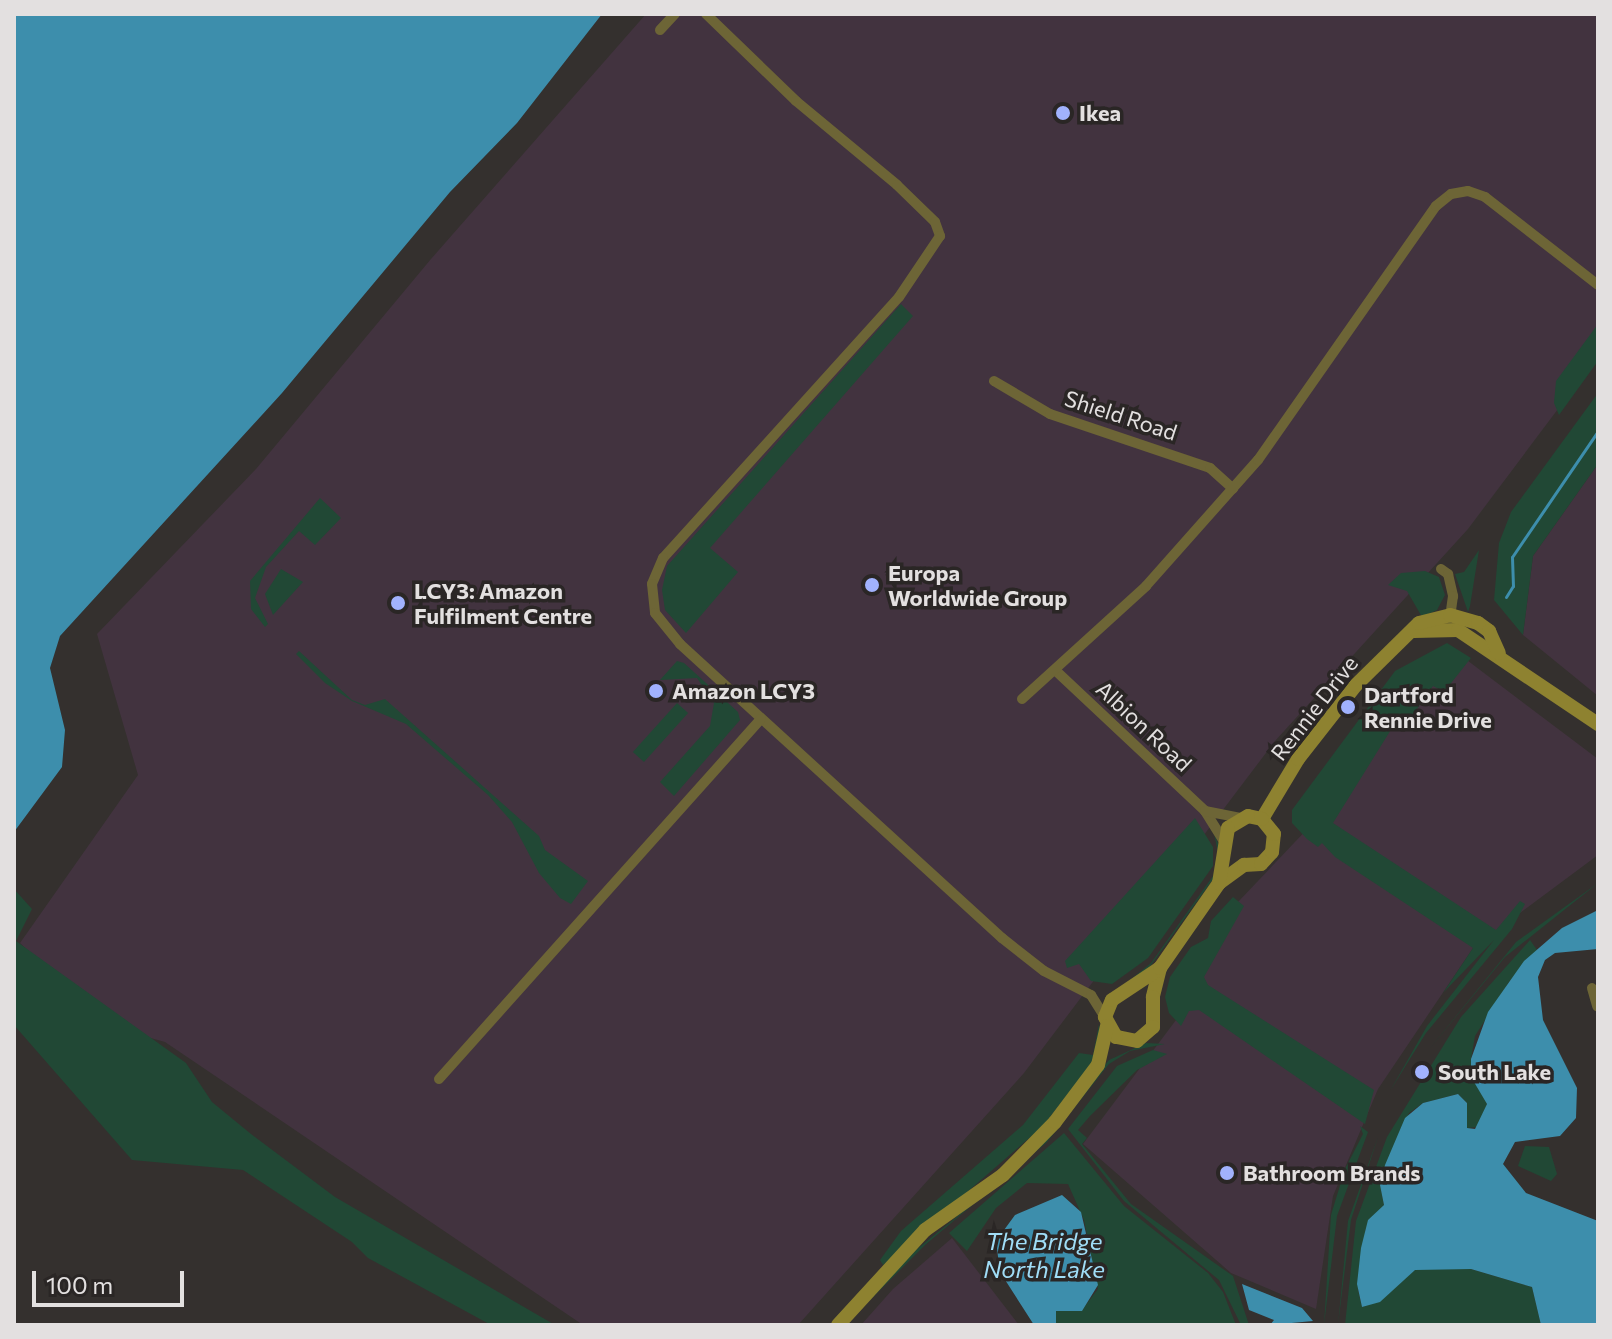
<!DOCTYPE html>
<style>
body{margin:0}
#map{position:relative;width:1612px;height:1339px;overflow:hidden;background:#34302e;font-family:Commissioner,sans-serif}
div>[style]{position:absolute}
.industrial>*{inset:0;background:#42333f}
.green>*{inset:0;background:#214835;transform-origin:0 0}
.water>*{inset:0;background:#3d8eac}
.stream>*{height:3px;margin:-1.5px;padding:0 1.5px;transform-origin:1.5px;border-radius:1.5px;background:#3d8eac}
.street>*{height:10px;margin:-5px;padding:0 5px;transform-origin:5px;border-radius:5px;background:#6d6536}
.secondary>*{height:14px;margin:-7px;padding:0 7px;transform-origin:7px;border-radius:7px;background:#8e8230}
.dots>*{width:22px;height:22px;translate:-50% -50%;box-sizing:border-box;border:4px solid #2a2625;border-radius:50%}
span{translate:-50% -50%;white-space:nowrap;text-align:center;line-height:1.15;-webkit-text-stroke:7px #2a2625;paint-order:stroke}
.poi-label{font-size:22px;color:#e3e0e0;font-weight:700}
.left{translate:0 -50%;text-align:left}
.street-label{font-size:22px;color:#e3e0e0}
.water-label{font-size:24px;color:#a0ddf7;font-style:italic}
.frame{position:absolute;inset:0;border:16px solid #e3e0e0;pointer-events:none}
.scale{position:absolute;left:32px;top:1271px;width:152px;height:36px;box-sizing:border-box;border:4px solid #e3e0e0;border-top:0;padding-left:10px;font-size:24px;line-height:28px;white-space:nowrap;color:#e3e0e0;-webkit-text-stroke:6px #2a2625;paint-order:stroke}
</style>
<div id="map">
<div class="industrial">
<i style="clip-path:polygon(646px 14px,1598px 14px,1598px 326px,1564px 401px,1468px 529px,1275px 741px,1024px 1073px,798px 1325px,583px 1325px,165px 1042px,108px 1026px,20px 943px,138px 775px,97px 634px,256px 469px,431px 259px)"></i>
<i style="clip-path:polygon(1598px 464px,1598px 696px,1523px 635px,1533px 556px)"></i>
<i style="clip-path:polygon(1447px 645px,1598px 759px,1598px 855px,1473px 948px,1378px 1089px,1333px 1196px,1316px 1309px,1231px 1273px,1083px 1144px,1182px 1012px,1218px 923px,1312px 824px)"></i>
<i style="clip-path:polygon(952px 1238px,1019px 1325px,861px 1325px,893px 1289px)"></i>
</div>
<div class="green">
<i style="clip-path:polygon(901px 304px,913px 316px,710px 548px,738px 572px,686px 633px,665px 610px,662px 590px,667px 566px)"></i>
<i style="clip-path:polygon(1598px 324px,1598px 361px,1559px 415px,1554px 403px,1556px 381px)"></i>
<i style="clip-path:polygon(1598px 393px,1598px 464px,1533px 556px,1523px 635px,1494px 600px,1499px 543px,1511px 512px)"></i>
<i style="clip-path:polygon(320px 498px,341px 518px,315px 545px,299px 531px,266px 567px,255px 598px,268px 624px,265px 627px,251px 609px,250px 581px)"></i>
<i style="clip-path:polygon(1479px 550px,1470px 606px,1468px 612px,1455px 574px,1464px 572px)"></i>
<i style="clip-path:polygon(281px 569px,303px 582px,273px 615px,265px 594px)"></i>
<i style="clip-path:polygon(1425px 571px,1439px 577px,1445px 595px,1437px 610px,1422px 617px,1407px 591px,1388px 585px,1401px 573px)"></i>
<i style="clip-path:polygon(1447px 643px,1471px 658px,1444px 692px,1433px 686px,1410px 719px,1397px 720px,1333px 823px,1496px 930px,1520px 901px,1525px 904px,1512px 929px,1426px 1033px,1390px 1091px,1427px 1026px,1494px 940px,1443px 993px,1473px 948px,1335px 857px,1322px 843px,1318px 847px,1307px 839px,1292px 823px,1292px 810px,1395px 671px)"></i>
<i style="clip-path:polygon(299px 651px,352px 700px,365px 705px,385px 699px,539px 836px,545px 850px,588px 881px,571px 904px,560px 898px,539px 873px,512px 822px,488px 795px,406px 724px,352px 701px,325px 683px,296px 654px)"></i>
<i style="clip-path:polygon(677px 661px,684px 663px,738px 712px,740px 720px,674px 796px,660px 782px,710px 726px,714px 703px,697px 678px,660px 680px)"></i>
<i style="left:677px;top:703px;width:15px;height:66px;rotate:42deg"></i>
<i style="clip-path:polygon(1195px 818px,1213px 847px,1213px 866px,1148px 958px,1112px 984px,1091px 981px,1079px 964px,1067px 968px,1065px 961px)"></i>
<i style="clip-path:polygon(1214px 833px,1220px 848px,1220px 862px,1216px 875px,1146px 972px,1136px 981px,1119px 989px,1151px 963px,1213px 876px,1219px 858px)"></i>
<i style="clip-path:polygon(1598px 883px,1505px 957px,1427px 1052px,1516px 942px)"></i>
<i style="clip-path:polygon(14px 889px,32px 909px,16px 941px,186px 1063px,212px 1102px,251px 1134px,335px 1197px,555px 1325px,491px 1325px,368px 1258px,352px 1242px,243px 1170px,132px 1160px,14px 1025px)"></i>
<i style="clip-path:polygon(1233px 897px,1244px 906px,1204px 977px,1208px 985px,1374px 1090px,1365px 1124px,1199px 1010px,1189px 1011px,1181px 1026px,1169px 1013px,1165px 997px,1170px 977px,1191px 947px,1208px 938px,1211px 921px)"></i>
<i style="clip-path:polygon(1530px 940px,1537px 950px,1509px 982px,1475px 1036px,1471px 1059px,1487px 1104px,1478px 1127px,1467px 1128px,1467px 1103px,1458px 1094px,1423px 1103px,1409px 1113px,1380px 1184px,1384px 1205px,1366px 1228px,1358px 1290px,1362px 1307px,1380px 1301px,1415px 1269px,1471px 1269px,1532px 1287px,1541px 1325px,1345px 1325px,1356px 1221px,1387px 1137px,1461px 1017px)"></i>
<i style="clip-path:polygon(1099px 1024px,1101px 1040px,1091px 1064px,1043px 1126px,883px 1265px,880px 1260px,901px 1231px,1023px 1125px,1079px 1053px,1093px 1055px)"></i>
<i style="clip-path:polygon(1146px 1043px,1165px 1044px,1130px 1051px,1109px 1064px,1047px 1142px,925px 1245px,845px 1325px,916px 1250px,997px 1184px,1109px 1060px)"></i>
<i style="clip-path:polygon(1153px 1050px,1167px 1054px,1137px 1070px,1090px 1116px,1078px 1130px,1087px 1138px,1082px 1144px,1131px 1204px,1233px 1276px,1249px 1325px,1241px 1325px,1219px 1280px,1124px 1201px,1068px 1129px,1117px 1066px)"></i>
<i style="clip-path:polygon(1360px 1126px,1368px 1132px,1337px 1216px,1324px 1325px,1331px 1215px,1345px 1169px,1363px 1134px)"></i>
<i style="clip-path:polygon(1064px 1133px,1124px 1206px,1208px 1273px,1223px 1292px,1236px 1325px,1056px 1325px,1056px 1311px,1082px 1310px,1098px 1289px,1084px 1220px,1068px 1184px,1027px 1183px,996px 1208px,967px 1251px,949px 1233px)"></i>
<i style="clip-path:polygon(1378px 1137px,1351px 1220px,1338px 1325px,1348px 1221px)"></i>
<i style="clip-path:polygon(1525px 1146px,1549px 1147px,1557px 1174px,1551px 1181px,1518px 1166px)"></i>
</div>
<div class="water">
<i style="clip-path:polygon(14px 14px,602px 14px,517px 123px,450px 192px,282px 393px,60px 636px,50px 668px,65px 730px,62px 767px,14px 832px)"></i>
<i style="clip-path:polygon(1598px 910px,1598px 949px,1555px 953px,1545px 960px,1538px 977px,1543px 1020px,1577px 1088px,1576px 1118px,1560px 1136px,1515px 1142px,1503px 1164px,1526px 1193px,1598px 1221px,1598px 1325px,1541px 1325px,1532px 1287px,1471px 1269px,1415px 1270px,1380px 1302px,1362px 1307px,1357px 1284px,1361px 1248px,1368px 1220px,1384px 1205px,1380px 1185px,1385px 1165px,1405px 1118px,1423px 1103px,1458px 1094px,1467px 1103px,1467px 1128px,1475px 1129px,1487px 1104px,1471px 1077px,1471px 1059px,1488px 1012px,1524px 961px,1562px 928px)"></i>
<i style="clip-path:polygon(1062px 1195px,1081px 1212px,1098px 1285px,1082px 1311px,1056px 1311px,1056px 1325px,1034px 1325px,1000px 1272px,996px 1241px,1015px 1215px)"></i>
<i style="clip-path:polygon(1242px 1284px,1302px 1308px,1313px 1321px,1270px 1325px,1274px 1320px,1249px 1310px)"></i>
</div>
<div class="stream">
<i style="left:1506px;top:597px;width:13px;rotate:-58deg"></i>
<i style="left:1513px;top:586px;width:29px;rotate:-92deg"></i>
<i style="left:1512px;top:557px;width:153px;rotate:-55.7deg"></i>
</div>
<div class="street">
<i style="left:706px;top:14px;width:125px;rotate:44deg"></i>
<i style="left:796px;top:101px;width:131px;rotate:39.7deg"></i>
<i style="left:897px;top:185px;width:53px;rotate:44.2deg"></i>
<i style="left:935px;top:222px;width:15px;rotate:70deg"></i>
<i style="left:940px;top:236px;width:73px;rotate:123.9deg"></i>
<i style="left:899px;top:297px;width:352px;rotate:132.1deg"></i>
<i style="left:663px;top:558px;width:28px;rotate:113deg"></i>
<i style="left:652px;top:584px;width:29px;rotate:84deg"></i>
<i style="left:655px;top:613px;width:40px;rotate:51deg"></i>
<i style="left:680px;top:644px;width:436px;rotate:42.4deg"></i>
<i style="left:1002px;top:938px;width:53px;rotate:38.2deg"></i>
<i style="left:1044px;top:971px;width:53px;rotate:27.1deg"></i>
<i style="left:1091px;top:995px;width:26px;rotate:58deg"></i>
<i style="left:660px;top:30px;width:22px;rotate:-47deg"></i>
<i style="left:994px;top:381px;width:65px;rotate:30.5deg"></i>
<i style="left:1050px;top:414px;width:169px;rotate:18.6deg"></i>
<i style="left:1210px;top:468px;width:31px;rotate:42deg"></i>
<i style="left:1441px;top:569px;width:9px;rotate:36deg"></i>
<i style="left:1448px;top:574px;width:23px;rotate:77deg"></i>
<i style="left:1453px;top:596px;width:22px;rotate:98deg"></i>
<i style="left:1055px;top:670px;width:206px;rotate:43.2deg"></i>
<i style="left:1205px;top:811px;width:38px;rotate:58deg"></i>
<i style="left:1022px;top:699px;width:168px;rotate:-42.3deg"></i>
<i style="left:1146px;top:586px;width:169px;rotate:-48.4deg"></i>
<i style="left:1258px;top:460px;width:310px;rotate:-55deg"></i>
<i style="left:1436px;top:206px;width:19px;rotate:-39deg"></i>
<i style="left:1451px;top:194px;width:17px;rotate:-10deg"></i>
<i style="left:1468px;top:191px;width:18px;rotate:19deg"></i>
<i style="left:1485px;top:197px;width:143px;rotate:37.9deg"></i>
<i style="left:1205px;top:811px;width:36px;rotate:11deg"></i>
<i style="left:1592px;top:988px;width:19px;rotate:74deg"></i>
<i style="left:439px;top:1079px;width:483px;rotate:-48.2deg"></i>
</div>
<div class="secondary">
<i style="left:1414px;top:631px;width:44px;rotate:-1.3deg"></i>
<i style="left:1458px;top:630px;width:169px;rotate:33.9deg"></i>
<i style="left:1262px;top:819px;width:70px;rotate:-59deg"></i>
<i style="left:1298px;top:759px;width:94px;rotate:-51.9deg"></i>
<i style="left:1356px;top:685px;width:88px;rotate:-44.5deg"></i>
<i style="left:1419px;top:623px;width:32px;rotate:-14deg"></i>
<i style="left:1450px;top:615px;width:29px;rotate:16deg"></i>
<i style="left:1478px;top:623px;width:14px;rotate:36deg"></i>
<i style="left:1489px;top:631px;width:24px;rotate:66deg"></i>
<i style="left:1160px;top:968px;width:30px;rotate:104deg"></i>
<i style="left:1153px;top:997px;width:30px;rotate:90deg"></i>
<i style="left:1153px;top:1027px;width:21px;rotate:139deg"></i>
<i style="left:1137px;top:1041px;width:21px;rotate:-169deg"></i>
<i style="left:1116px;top:1037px;width:23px;rotate:-119deg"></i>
<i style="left:1105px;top:1017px;width:18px;rotate:-68deg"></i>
<i style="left:1112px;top:1000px;width:58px;rotate:-33.7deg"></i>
<i style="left:1160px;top:968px;width:103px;rotate:-55.2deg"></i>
<i style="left:1219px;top:883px;width:31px;rotate:-36deg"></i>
<i style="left:1244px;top:865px;width:17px;rotate:-3deg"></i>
<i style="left:1261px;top:864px;width:16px;rotate:-47deg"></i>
<i style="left:1272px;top:852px;width:18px;rotate:-84deg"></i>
<i style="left:1274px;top:834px;width:19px;rotate:-129deg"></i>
<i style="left:1262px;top:819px;width:14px;rotate:-168deg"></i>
<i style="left:1248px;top:816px;width:23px;rotate:149deg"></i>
<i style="left:1228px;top:828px;width:56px;rotate:99.3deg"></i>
<i style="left:838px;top:1325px;width:129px;rotate:-47.5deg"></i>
<i style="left:925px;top:1230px;width:95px;rotate:-35.2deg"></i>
<i style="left:1003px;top:1175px;width:74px;rotate:-45.5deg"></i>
<i style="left:1055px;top:1122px;width:71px;rotate:-53deg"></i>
<i style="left:1098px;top:1065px;width:40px;rotate:-77deg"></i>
</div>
<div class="dots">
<i style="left:1063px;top:113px;background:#a1b2fd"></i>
<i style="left:872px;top:585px;background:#a1b2fd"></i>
<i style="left:398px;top:603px;background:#a1b2fd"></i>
<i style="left:656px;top:691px;background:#a1b2fd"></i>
<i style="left:1348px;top:707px;background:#a1b2fd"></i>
<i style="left:1422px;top:1072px;background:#a1b2fd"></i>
<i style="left:1227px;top:1173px;background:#a1b2fd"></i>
</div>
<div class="poi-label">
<span class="left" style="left:1079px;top:113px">Ikea</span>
<span class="left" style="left:888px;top:585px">Europa<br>Worldwide Group</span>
<span class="left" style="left:414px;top:603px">LCY3: Amazon<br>Fulfilment Centre</span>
<span class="left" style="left:672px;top:691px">Amazon LCY3</span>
<span class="left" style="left:1364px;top:707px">Dartford<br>Rennie Drive</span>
<span class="left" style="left:1438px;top:1072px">South Lake</span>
<span class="left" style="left:1243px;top:1173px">Bathroom Brands</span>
</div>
<div class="street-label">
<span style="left:1121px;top:415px;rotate:18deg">Shield Road</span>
<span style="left:1314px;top:708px;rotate:-52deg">Rennie Drive</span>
<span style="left:1144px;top:726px;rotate:43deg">Albion Road</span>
</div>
<div class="water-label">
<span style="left:1044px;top:1255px">The Bridge<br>North Lake</span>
</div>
<div class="frame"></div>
<div class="scale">100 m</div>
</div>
